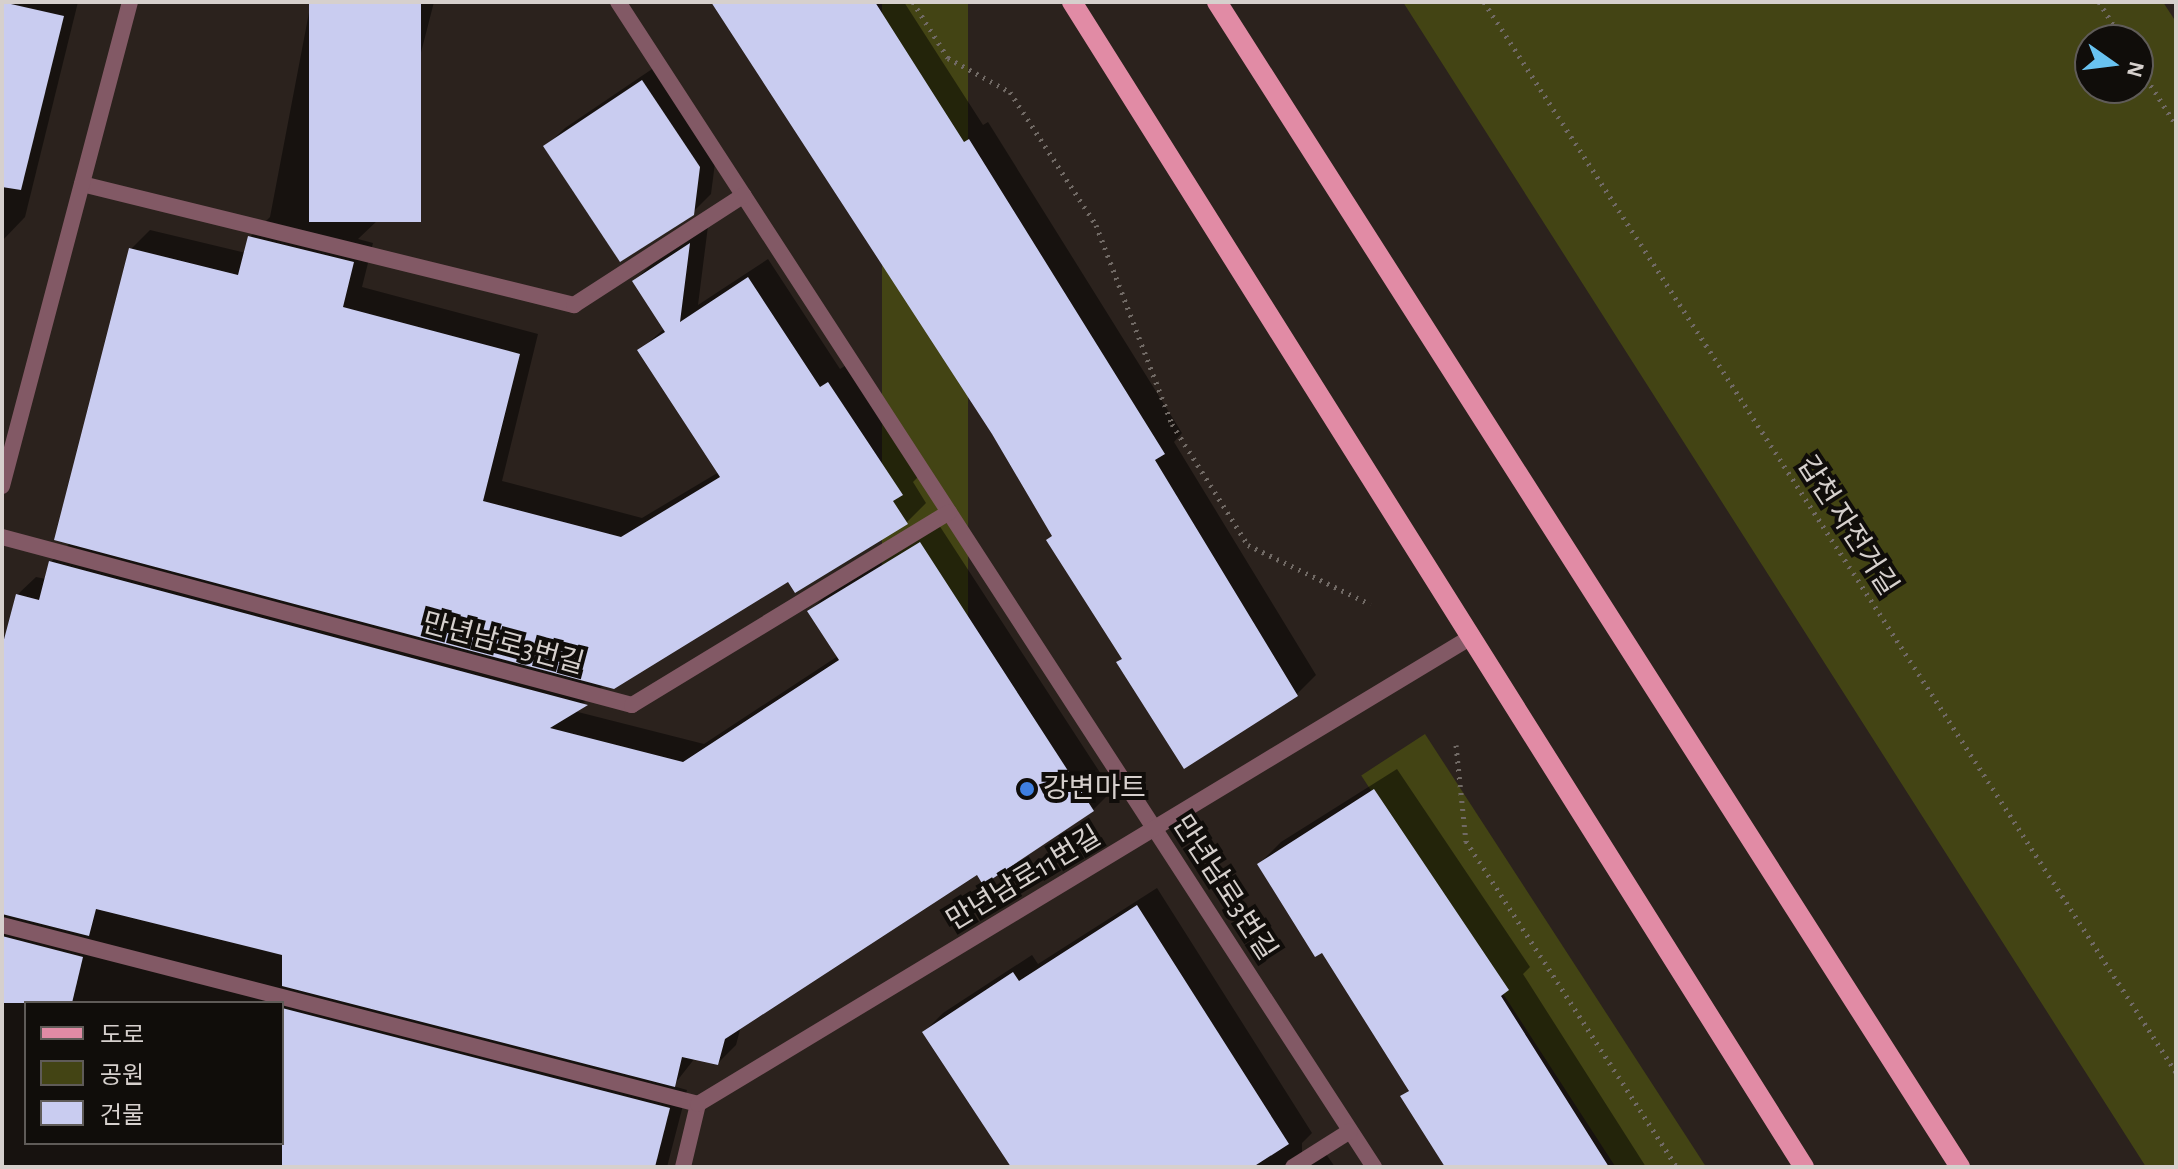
<!DOCTYPE html>
<meta charset="utf-8">
<style>
body{margin:0}
#map{position:relative;width:2178px;height:1169px;overflow:hidden;background:#2b221d;font-family:"Alegreya Sans","Noto Sans KR",sans-serif}
div>[style]{position:absolute}
.green>*{inset:0;background:#434414;transform-origin:0 0}
.shadow>*{inset:0;background:#0007}
.building>*{inset:0;background:#c9ccf0;transform-origin:0 0}
.path>*{height:5px;margin-top:-2.5px;transform-origin:0;background:repeating-linear-gradient(90deg,#716a65 0 2px,transparent 0 8px)}
.minor>*{height:16px;margin:-8px;padding:0 8px;transform-origin:8px;border-radius:8px;background:#825965}
.primary>*{height:20px;margin:-10px;padding:0 10px;transform-origin:10px;border-radius:10px;background:#e18ba5}
.dots>*{width:22px;height:22px;translate:-50% -50%;box-sizing:border-box;border:4px solid #100d0a;border-radius:50%}
span{translate:-50% -50%;white-space:nowrap;text-align:center;line-height:1.15;-webkit-text-stroke:8px #100d0a;paint-order:stroke}
.street-label{font-size:28px;color:#d6d0cd}
.poi-label{font-size:28px;color:#d6d0cd}
.left{translate:0 -50%;text-align:left}
.frame{position:absolute;inset:0;border:4px solid #d6d0cd;pointer-events:none}
.legend{position:absolute;left:24px;top:1001px;width:260px;height:144px;box-sizing:border-box;background:#100d0a;border:2px solid #5f5b58;margin:0;padding:10px 14px;list-style:none;font-size:24px;color:#d6d0cd}
.legend li{display:flex;align-items:center;gap:16px;height:40px}
.legend b{width:40px;border:2px solid #5f5b58}
.north{position:absolute;left:2074px;top:24px;width:80px;height:80px;box-sizing:border-box;background:#100d0a;border:2px solid #5f5b58;border-radius:50%;rotate:104deg;font-size:22px;font-weight:700;line-height:32px;text-align:center;color:#d6d0cd}
.north::after{content:'';display:block;margin:auto;width:28px;height:36px;background:#69c3f1;clip-path:polygon(50% 0,100% 100%,50% 72%,0 100%)}
</style>
<div id="map">
<div class="green">
<i style="left:882px;top:2px;width:86px;height:785px"></i>
<i style="clip-path:polygon(evenodd,1403px 2px,2163px 2px,2176px 22px,2176px 1167px,2146px 1167px,1403px 2px,2090px 40px,2138px 40px,2138px 88px,2090px 88px,2090px 40px)"></i>
<i style="left:1425px;top:734px;width:515px;height:76px;rotate:57deg"></i>
</div>
<div class="shadow">
<i style="clip-path:polygon(2px 2px,78px 2px,25px 217px,2px 241px)"></i>
<i style="clip-path:polygon(evenodd,311px 2px,434px 2px,378px 220px,358px 239px,373px 243px,362px 287px,538px 334px,502px 481px,642px 518px,719px 472px,640px 350px,665px 328px,634px 281px,654px 262px,708px 226px,698px 305px,768px 259px,840px 369px,848px 364px,921px 474px,913px 482px,926px 503px,907px 522px,788px 579px,605px 684px,574px 711px,704px 744px,838px 656px,809px 612px,828px 593px,939px 525px,1112px 791px,1093px 810px,978px 873px,741px 1026px,736px 1045px,718px 1063px,695px 1058px,673px 1086px,687px 1090px,667px 1167px,2px 1167px,2px 655px,17px 595px,36px 577px,46px 579px,51px 562px,71px 542px,131px 249px,150px 230px,246px 253px,250px 237px,270px 217px,311px 2px,26px 1003px,282px 1003px,282px 1143px,26px 1143px,26px 1003px)"></i>
<i style="clip-path:polygon(712px 2px,904px 2px,983px 125px,988px 122px,1182px 433px,1174px 442px,1316px 675px,1297px 694px,1185px 767px,994px 433px)"></i>
<i style="clip-path:polygon(661px 63px,717px 147px,711px 194px,692px 213px,546px 146px,565px 128px)"></i>
<i style="clip-path:polygon(1397px 769px,1530px 967px,1523px 974px,1646px 1167px,1448px 1167px,1403px 1097px,1410px 1089px,1322px 950px,1259px 864px,1281px 842px)"></i>
<i style="clip-path:polygon(1157px 888px,1312px 1133px,1302px 1143px,1302px 1155px,1326px 1154px,1335px 1167px,1012px 1167px,924px 1032px,943px 1013px,1032px 955px,1038px 964px)"></i>
</div>
<div class="building">
<i style="clip-path:polygon(2px 2px,64px 16px,21px 190px,2px 187px)"></i>
<i style="left:309px;top:2px;width:112px;height:220px"></i>
<i style="clip-path:polygon(711px 2px,875px 2px,964px 142px,969px 139px,1165px 454px,1155px 460px,1298px 696px,1184px 769px,1116px 662px,1122px 659px,1046px 540px,1052px 536px,992px 434px)"></i>
<i style="clip-path:polygon(642px 80px,700px 167px,694px 215px,620px 262px,543px 146px)"></i>
<i style="clip-path:polygon(248px 236px,354px 262px,343px 307px,520px 354px,483px 501px,621px 537px,720px 477px,637px 350px,665px 332px,632px 281px,690px 243px,680px 322px,748px 277px,820px 387px,828px 382px,903px 495px,893px 501px,908px 524px,795px 593px,788px 582px,614px 689px,54px 540px,129px 248px,238px 275px)"></i>
<i style="clip-path:polygon(920px 542px,1094px 811px,983px 885px,977px 875px,725px 1039px,718px 1065px,682px 1057px,675px 1087px,282px 986px,282px 955px,96px 909px,89px 936px,2px 914px,2px 647px,16px 594px,39px 600px,49px 561px,588px 705px,550px 728px,683px 762px,839px 660px,807px 611px)"></i>
<i style="clip-path:polygon(1374px 789px,1509px 990px,1501px 996px,1609px 1167px,1445px 1167px,1400px 1096px,1409px 1091px,1322px 953px,1315px 957px,1257px 864px)"></i>
<i style="clip-path:polygon(1137px 905px,1289px 1144px,1253px 1167px,1011px 1167px,922px 1032px,1013px 972px,1019px 981px)"></i>
<i style="clip-path:polygon(2px 936px,83px 957px,72px 1003px,2px 1003px)"></i>
<i style="clip-path:polygon(282px 1008px,670px 1108px,655px 1167px,282px 1167px)"></i>
</div>
<div class="path">
<i style="left:913px;top:2px;width:66px;rotate:58deg"></i>
<i style="left:948px;top:58px;width:71px;rotate:28.7deg"></i>
<i style="left:1010px;top:92px;width:158px;rotate:57.1deg"></i>
<i style="left:1096px;top:225px;width:213px;rotate:69.1deg"></i>
<i style="left:1172px;top:424px;width:143px;rotate:57.9deg"></i>
<i style="left:1248px;top:545px;width:136px;rotate:25.8deg"></i>
<i style="left:1484px;top:2px;width:1274px;rotate:57.11deg"></i>
<i style="left:2099px;top:2px;width:45px;rotate:57.7deg"></i>
<i style="left:2138px;top:65px;width:71px;rotate:57.7deg"></i>
<i style="left:1456px;top:745px;width:97px;rotate:84.1deg"></i>
<i style="left:1466px;top:841px;width:388px;rotate:57.1deg"></i>
</div>
<div class="minor">
<i style="left:618px;top:2px;width:1389px;rotate:57.02deg"></i>
<i style="left:82px;top:184px;width:507px;rotate:13.82deg"></i>
<i style="left:574px;top:305px;width:202px;rotate:-32.9deg"></i>
<i style="left:2px;top:486px;width:501px;rotate:-75.19deg"></i>
<i style="left:2px;top:537px;width:652px;rotate:14.93deg"></i>
<i style="left:632px;top:705px;width:371px;rotate:-31.3deg"></i>
<i style="left:2px;top:925px;width:719px;rotate:14.42deg"></i>
<i style="left:683px;top:1167px;width:65px;rotate:-76.6deg"></i>
<i style="left:698px;top:1104px;width:903px;rotate:-31.14deg"></i>
<i style="left:1293px;top:1167px;width:67px;rotate:-32.3deg"></i>
</div>
<div class="primary">
<i style="left:1072px;top:2px;width:1376px;rotate:57.86deg"></i>
<i style="left:1217px;top:2px;width:1382px;rotate:57.47deg"></i>
</div>
<div class="dots">
<i style="left:1027px;top:789px;background:#3f7fe0"></i>
</div>
<div class="street-label">
<span style="left:1847px;top:526px;rotate:57deg">갑천 자전거길</span>
<span style="left:503px;top:644px;rotate:15deg">만년남로3번길</span>
<span style="left:1024px;top:879px;rotate:-31deg">만년남로11번길</span>
<span style="left:1224px;top:888px;rotate:57deg">만년남로3번길</span>
</div>
<div class="poi-label">
<span class="left" style="left:1043px;top:789px">강변마트</span>
</div>
<div class="frame"></div>
<ul class="legend">
<li><b style="height:10px;background:#e18ba5"></b>도로</li>
<li><b style="height:22px;background:#434414"></b>공원</li>
<li><b style="height:22px;background:#c9ccf0"></b>건물</li>
</ul>
<div class="north">N</div>
</div>
